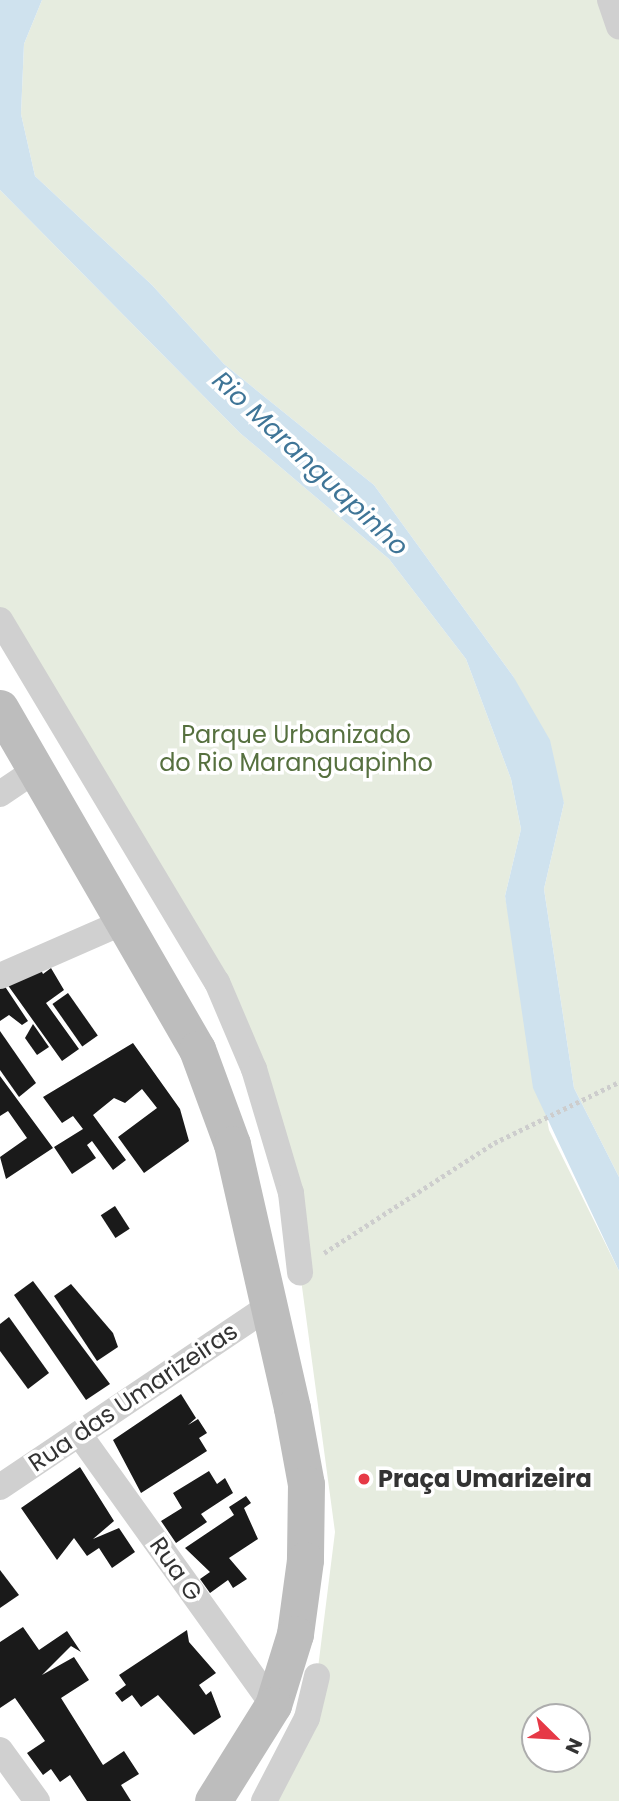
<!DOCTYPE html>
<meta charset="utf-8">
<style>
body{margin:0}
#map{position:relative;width:619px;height:1801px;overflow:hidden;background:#fff;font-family:Poppins,sans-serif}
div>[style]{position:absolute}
.green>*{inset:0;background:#e6ecdf}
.water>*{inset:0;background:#cfe2ee}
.building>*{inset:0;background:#1a1a1a;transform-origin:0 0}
.path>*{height:4.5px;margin-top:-2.25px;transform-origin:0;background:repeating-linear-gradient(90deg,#cdcdcd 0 3.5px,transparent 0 7px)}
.street>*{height:26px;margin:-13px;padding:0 13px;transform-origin:13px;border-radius:13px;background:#d0d0d0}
.secondary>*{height:37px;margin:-18.5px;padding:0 18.5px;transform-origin:18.5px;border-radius:18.5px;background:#bdbdbd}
.dots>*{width:19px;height:19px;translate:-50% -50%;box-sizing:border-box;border:4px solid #fff;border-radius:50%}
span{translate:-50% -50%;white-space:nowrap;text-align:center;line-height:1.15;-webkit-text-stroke:7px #fff;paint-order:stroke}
.park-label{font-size:24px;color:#56703f}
.street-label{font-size:24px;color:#333}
.poi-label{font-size:24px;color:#333;font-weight:700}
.left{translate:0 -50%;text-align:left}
.water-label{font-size:26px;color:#3f7597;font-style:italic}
.north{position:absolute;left:521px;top:1703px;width:70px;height:70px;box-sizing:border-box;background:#fff;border:2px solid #adadad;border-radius:50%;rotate:114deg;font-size:19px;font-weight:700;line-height:28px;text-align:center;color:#333}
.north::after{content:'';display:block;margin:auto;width:24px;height:32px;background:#e63946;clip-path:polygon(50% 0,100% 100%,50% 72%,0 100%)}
</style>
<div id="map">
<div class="green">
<i style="clip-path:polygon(42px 0,610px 0,619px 26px,619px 1177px,574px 1088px,544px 889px,564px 803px,513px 676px,374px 485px,224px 364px,152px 285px,35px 176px,21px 114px,24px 44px)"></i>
<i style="clip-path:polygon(evenodd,0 190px,240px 433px,389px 559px,466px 659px,511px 779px,521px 829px,505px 896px,549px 1130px,619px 1271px,619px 1801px,264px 1801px,317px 1676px,335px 1532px,300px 1272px,254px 1069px,0 620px,0 190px,535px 1717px,577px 1717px,577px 1759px,535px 1759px,535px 1717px)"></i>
</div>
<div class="water">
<i style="clip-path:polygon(0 0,42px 0,24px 44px,21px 114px,35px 176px,152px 285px,224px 364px,374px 485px,513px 676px,550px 740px,564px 803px,544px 889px,574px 1088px,619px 1177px,619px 1271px,533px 1088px,505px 896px,521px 829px,511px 779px,466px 659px,389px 559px,240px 433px,0 190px)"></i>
</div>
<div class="building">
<i style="clip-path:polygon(39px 966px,43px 974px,51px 968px,64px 990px,46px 1003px,79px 1049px,62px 1061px,7px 984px)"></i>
<i style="clip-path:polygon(0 979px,28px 1021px,22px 1025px,9px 1015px,0 1021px)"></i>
<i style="left:68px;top:993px;width:52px;height:19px;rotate:55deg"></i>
<i style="clip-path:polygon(33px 1024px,49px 1047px,37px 1055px,25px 1038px)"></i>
<i style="clip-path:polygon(0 1031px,36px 1083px,19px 1097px,0 1070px)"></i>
<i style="clip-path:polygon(133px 1043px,180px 1109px,189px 1141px,144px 1173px,118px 1137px,157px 1108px,142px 1089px,125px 1103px,114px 1098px,93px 1115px,126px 1160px,113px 1170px,92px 1141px,87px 1145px,96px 1158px,72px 1174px,54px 1147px,83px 1129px,73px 1116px,62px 1123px,43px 1097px)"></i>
<i style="clip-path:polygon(0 1076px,53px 1148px,6px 1179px,0 1157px,27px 1138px,8px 1111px,0 1116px)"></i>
<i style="left:115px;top:1206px;width:27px;height:17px;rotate:57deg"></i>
<i style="clip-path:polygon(33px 1281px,110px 1384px,86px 1400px,14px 1295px)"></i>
<i style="clip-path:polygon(71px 1284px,113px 1333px,118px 1347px,97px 1361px,54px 1296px)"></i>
<i style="clip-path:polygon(9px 1317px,49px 1373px,28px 1389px,0 1351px,0 1324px)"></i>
<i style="clip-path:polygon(181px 1394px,196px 1418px,188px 1425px,198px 1419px,207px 1433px,199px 1438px,207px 1451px,141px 1493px,113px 1440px)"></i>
<i style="clip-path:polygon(80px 1467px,114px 1521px,93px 1539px,119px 1528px,135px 1552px,112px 1568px,99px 1548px,87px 1556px,74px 1538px,57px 1560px,21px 1508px)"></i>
<i style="clip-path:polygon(209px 1471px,217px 1484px,225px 1478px,233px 1493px,201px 1514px,207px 1522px,176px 1543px,161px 1521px,182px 1508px,173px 1493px)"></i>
<i style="clip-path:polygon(246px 1496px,251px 1503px,244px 1508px,258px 1539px,229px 1558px,247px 1579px,233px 1588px,228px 1580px,210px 1593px,200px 1579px,210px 1572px,185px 1548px,234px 1515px,229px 1507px)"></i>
<i style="clip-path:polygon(0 1570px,19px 1595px,0 1608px)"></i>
<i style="clip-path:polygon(23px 1627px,39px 1650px,67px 1631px,81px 1652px,71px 1646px,42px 1675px,74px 1657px,89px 1680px,61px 1698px,103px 1765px,124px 1751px,139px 1774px,121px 1785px,131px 1801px,87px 1801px,70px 1775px,60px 1782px,51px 1769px,43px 1775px,27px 1753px,45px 1741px,15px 1698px,0 1708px,0 1642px)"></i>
<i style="clip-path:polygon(187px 1630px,189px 1642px,216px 1673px,199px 1685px,206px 1695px,211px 1691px,221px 1717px,194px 1735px,158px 1695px,141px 1707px,132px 1695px,122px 1702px,115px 1693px,126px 1685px,119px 1675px)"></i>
</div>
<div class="path">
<i style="left:324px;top:1253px;width:202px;rotate:-32.9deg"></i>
<i style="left:494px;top:1143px;width:139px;rotate:-26deg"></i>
</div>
<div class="street">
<i style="left:610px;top:0;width:28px;rotate:71deg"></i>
<i style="left:0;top:620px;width:422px;rotate:59.1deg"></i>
<i style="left:217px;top:982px;width:95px;rotate:67deg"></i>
<i style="left:254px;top:1069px;width:129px;rotate:73.4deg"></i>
<i style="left:291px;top:1193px;width:80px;rotate:83.5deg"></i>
<i style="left:0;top:794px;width:45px;rotate:-34deg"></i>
<i style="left:0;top:976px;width:140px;rotate:-23.6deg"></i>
<i style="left:79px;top:1434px;width:333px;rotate:54.4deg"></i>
<i style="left:0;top:1487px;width:321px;rotate:-33.9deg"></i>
<i style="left:0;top:1750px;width:63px;rotate:54deg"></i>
<i style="left:264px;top:1801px;width:93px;rotate:-62.6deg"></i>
<i style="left:307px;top:1718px;width:43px;rotate:-76.6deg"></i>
</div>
<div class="secondary">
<i style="left:0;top:708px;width:394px;rotate:60deg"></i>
<i style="left:197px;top:1049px;width:101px;rotate:69.8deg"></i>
<i style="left:232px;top:1144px;width:271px;rotate:77.2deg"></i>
<i style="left:292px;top:1408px;width:77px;rotate:79.6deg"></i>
<i style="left:306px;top:1484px;width:76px;rotate:90.8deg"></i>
<i style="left:305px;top:1560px;width:75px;rotate:97.7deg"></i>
<i style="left:295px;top:1634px;width:74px;rotate:107.2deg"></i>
<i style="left:273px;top:1705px;width:113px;rotate:122deg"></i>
</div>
<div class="dots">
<i style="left:364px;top:1479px;background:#e63946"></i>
</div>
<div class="park-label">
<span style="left:296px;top:749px">Parque Urbanizado<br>do Rio Maranguapinho</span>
</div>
<div class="street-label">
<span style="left:133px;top:1397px;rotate:-34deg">Rua das Umarizeiras</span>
<span style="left:176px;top:1569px;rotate:55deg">Rua G</span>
</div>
<div class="poi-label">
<span class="left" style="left:378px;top:1479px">Praça Umarizeira</span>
</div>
<div class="water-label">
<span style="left:310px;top:464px;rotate:43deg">Rio Maranguapinho</span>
</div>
<div class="north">N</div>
</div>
